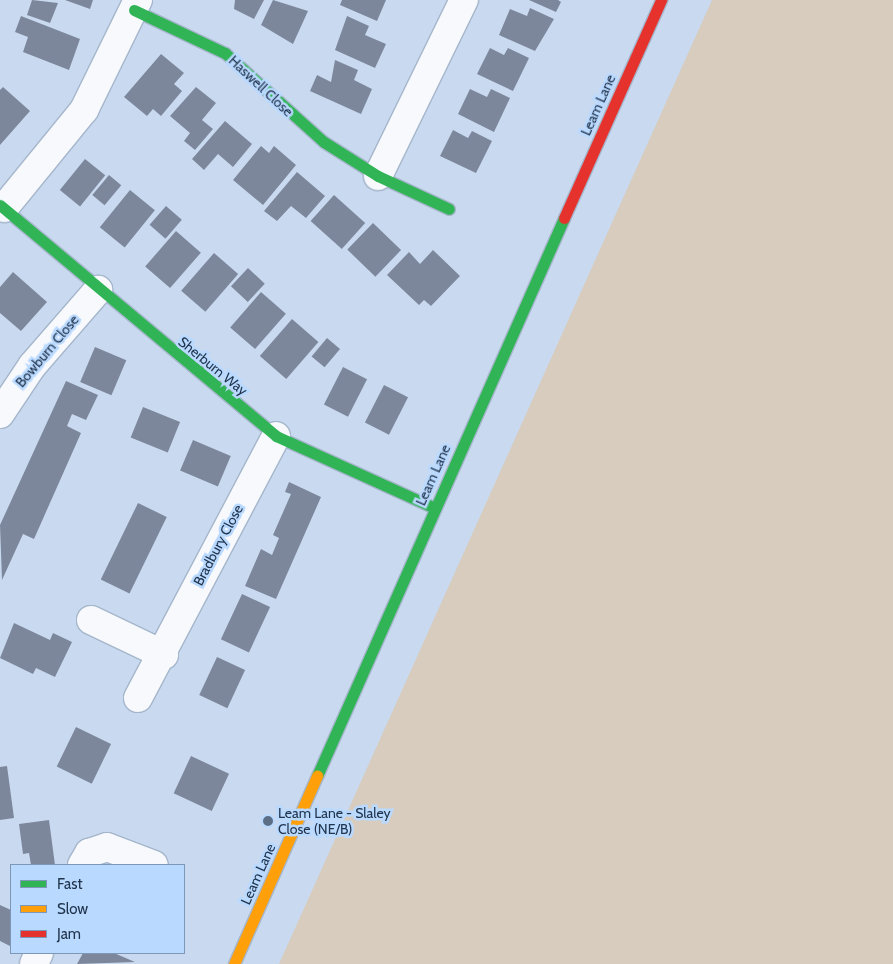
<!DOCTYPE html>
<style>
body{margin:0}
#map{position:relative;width:893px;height:964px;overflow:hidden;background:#c9daf0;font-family:Cabin,sans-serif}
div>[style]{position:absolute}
.green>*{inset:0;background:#d7ccbd}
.building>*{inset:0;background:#7d879c;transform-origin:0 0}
.roads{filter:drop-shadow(1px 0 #a5b6cb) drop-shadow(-1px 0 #a5b6cb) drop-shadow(0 1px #a5b6cb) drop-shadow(0 -1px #a5b6cb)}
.street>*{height:28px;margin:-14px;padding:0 14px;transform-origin:14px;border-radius:14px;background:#f7f9fd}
.fast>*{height:11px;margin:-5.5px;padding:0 5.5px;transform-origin:5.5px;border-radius:5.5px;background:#30b455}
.slow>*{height:11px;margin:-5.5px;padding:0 5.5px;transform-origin:5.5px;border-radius:5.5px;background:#ff9f0a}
.jam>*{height:11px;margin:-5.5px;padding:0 5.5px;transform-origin:5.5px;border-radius:5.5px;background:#e5322d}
.dots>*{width:14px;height:14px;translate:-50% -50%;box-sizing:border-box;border:2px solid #bad9ff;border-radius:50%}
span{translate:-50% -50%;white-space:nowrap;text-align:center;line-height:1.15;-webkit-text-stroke:5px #bad9ff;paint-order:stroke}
.street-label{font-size:14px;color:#20344d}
.poi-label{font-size:14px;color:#20344d}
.left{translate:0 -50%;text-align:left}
.legend{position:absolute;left:10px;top:864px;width:175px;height:90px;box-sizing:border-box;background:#bad9ff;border:1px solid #7c97b8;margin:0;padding:6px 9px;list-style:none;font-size:15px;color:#20344d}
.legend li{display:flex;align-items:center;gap:10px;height:25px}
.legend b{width:25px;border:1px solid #7c97b8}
</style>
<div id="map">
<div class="green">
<i style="clip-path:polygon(712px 0,893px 0,893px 964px,279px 964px)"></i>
</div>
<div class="building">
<i style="clip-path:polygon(32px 0,58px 3px,50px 23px,27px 15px)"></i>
<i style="clip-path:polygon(65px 0,93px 0,90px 9px)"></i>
<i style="clip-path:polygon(235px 0,264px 0,254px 19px,234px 9px)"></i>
<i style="clip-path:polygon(273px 0,308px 11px,293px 44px,261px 25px)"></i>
<i style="clip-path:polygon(342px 0,386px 0,377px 21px,340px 5px)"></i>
<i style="clip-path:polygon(529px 0,558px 0,561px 2px,556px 12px)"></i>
<i style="clip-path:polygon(530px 8px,554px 19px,535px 51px,499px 35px,510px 9px,527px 16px)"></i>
<i style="clip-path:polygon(21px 16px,80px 39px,69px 70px,23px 52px,28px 37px,15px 32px)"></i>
<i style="clip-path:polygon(347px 16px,369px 26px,365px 35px,386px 44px,375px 68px,335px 50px)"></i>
<i style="clip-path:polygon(490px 48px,504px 55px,508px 48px,529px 58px,513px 91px,477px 74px)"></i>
<i style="clip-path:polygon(161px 54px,184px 73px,174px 84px,182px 91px,161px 116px,153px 109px,147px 116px,124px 97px)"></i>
<i style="clip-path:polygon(335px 60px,358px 70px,354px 80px,372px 89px,361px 114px,310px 91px,317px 75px,331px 82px)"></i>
<i style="clip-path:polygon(3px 87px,30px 111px,0 145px,0 90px)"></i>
<i style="clip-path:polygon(196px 87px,216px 103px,202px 120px,213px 129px,195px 150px,184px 141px,190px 133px,170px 116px)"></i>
<i style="clip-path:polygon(470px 89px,487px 97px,491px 89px,510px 98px,494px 132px,458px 114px)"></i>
<i style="clip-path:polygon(225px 121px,252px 144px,233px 167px,218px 154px,204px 170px,192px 159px)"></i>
<i style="clip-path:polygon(453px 130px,468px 138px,472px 131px,492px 141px,476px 173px,440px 156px)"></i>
<i style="clip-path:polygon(261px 146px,269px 153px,274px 146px,296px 165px,263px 205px,233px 180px)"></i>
<i style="left:85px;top:159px;width:26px;height:40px;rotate:39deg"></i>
<i style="clip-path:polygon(297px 172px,325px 196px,306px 218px,291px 206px,277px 221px,264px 211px)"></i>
<i style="left:109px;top:175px;width:16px;height:26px;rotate:40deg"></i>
<i style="left:130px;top:190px;width:32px;height:48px;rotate:39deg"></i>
<i style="left:334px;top:195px;width:42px;height:35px;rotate:42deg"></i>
<i style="left:166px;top:206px;width:21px;height:25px;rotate:41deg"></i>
<i style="left:373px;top:223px;width:39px;height:37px;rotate:44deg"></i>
<i style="left:176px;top:231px;width:33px;height:47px;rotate:41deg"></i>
<i style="clip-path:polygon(433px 250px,460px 276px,431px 306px,424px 300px,419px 305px,387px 275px,409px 252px,420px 264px)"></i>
<i style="left:214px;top:253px;width:32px;height:50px;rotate:41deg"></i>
<i style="left:248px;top:268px;width:23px;height:25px;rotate:43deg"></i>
<i style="clip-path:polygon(13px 272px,47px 302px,21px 331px,0 313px,0 287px)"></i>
<i style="left:261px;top:292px;width:33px;height:47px;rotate:41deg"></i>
<i style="left:292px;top:319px;width:35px;height:49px;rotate:41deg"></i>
<i style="left:327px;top:338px;width:17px;height:24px;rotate:40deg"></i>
<i style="left:95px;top:347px;width:34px;height:38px;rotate:23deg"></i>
<i style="left:343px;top:367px;width:27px;height:42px;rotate:27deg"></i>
<i style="clip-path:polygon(66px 381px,98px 395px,86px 420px,72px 414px,67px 426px,81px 433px,34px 539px,23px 534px,2px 580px,0 525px)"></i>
<i style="left:384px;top:385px;width:27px;height:42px;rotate:27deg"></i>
<i style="left:143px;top:407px;width:40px;height:33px;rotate:22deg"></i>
<i style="left:193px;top:440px;width:41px;height:33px;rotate:23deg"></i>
<i style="clip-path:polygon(289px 482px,321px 497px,276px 599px,245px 586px,261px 549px,272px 555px,279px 538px,273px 535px,291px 494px,285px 492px)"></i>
<i style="left:138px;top:503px;width:32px;height:85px;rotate:26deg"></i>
<i style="left:242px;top:594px;width:31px;height:50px;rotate:25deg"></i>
<i style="clip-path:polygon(14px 623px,50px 640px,53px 633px,72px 642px,55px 677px,36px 668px,33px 674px,0 658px)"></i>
<i style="left:217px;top:657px;width:31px;height:42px;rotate:25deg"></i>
<i style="left:76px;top:727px;width:39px;height:44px;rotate:26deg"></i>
<i style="left:191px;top:756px;width:42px;height:41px;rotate:25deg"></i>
<i style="clip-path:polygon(7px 766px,14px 818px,0 820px,0 767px)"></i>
<i style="clip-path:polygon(49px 820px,55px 865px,31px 865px,29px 853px,23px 854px,19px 824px)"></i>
<i style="clip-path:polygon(0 905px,11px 910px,10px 946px,0 941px)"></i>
<i style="clip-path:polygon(83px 953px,114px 953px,135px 962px,77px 964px)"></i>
</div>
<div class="roads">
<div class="street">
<i style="left:378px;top:176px;width:196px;rotate:-64deg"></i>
<i style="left:4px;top:208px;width:127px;rotate:-50.8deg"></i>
<i style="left:84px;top:110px;width:123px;rotate:-63.9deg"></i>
<i style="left:0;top:414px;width:58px;rotate:-56.3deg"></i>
<i style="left:32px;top:366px;width:101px;rotate:-49deg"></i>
<i style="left:91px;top:620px;width:81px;rotate:25.6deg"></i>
<i style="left:138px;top:698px;width:296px;rotate:-62.2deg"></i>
<i style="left:82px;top:865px;width:14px;rotate:-60deg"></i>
<i style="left:89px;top:853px;width:19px;rotate:-18deg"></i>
<i style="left:107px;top:847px;width:50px;rotate:21deg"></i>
<i style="left:34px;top:964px;width:12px;rotate:-66deg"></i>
</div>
<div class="fast">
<i style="left:134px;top:10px;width:101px;rotate:25.3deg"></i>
<i style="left:225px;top:53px;width:133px;rotate:42deg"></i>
<i style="left:324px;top:142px;width:64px;rotate:32.2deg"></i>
<i style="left:378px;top:176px;width:78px;rotate:24.9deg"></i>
<i style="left:0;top:205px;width:360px;rotate:39.9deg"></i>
<i style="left:276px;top:436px;width:175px;rotate:24.4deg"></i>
<i style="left:317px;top:776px;width:610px;rotate:-66.12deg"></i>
</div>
<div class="slow">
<i style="left:234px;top:964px;width:206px;rotate:-66.2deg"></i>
</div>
<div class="jam">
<i style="left:564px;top:218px;width:239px;rotate:-66deg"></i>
</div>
</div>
<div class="dots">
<i style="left:268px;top:821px;background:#5b6e86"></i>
</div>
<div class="street-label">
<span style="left:261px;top:86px;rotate:43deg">Haswell Close</span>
<span style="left:598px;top:105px;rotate:-66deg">Leam Lane</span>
<span style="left:47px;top:351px;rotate:-50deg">Bowburn Close</span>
<span style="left:213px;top:366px;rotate:39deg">Sherburn Way</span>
<span style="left:433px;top:475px;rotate:-66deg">Leam Lane</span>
<span style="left:218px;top:545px;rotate:-62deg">Bradbury Close</span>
<span style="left:258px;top:874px;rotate:-66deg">Leam Lane</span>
</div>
<div class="poi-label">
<span class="left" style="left:278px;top:821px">Leam Lane - Slaley<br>Close (NE/B)</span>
</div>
<ul class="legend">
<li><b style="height:6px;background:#30b455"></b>Fast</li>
<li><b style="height:6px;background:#ff9f0a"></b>Slow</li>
<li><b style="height:6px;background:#e5322d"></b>Jam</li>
</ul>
</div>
